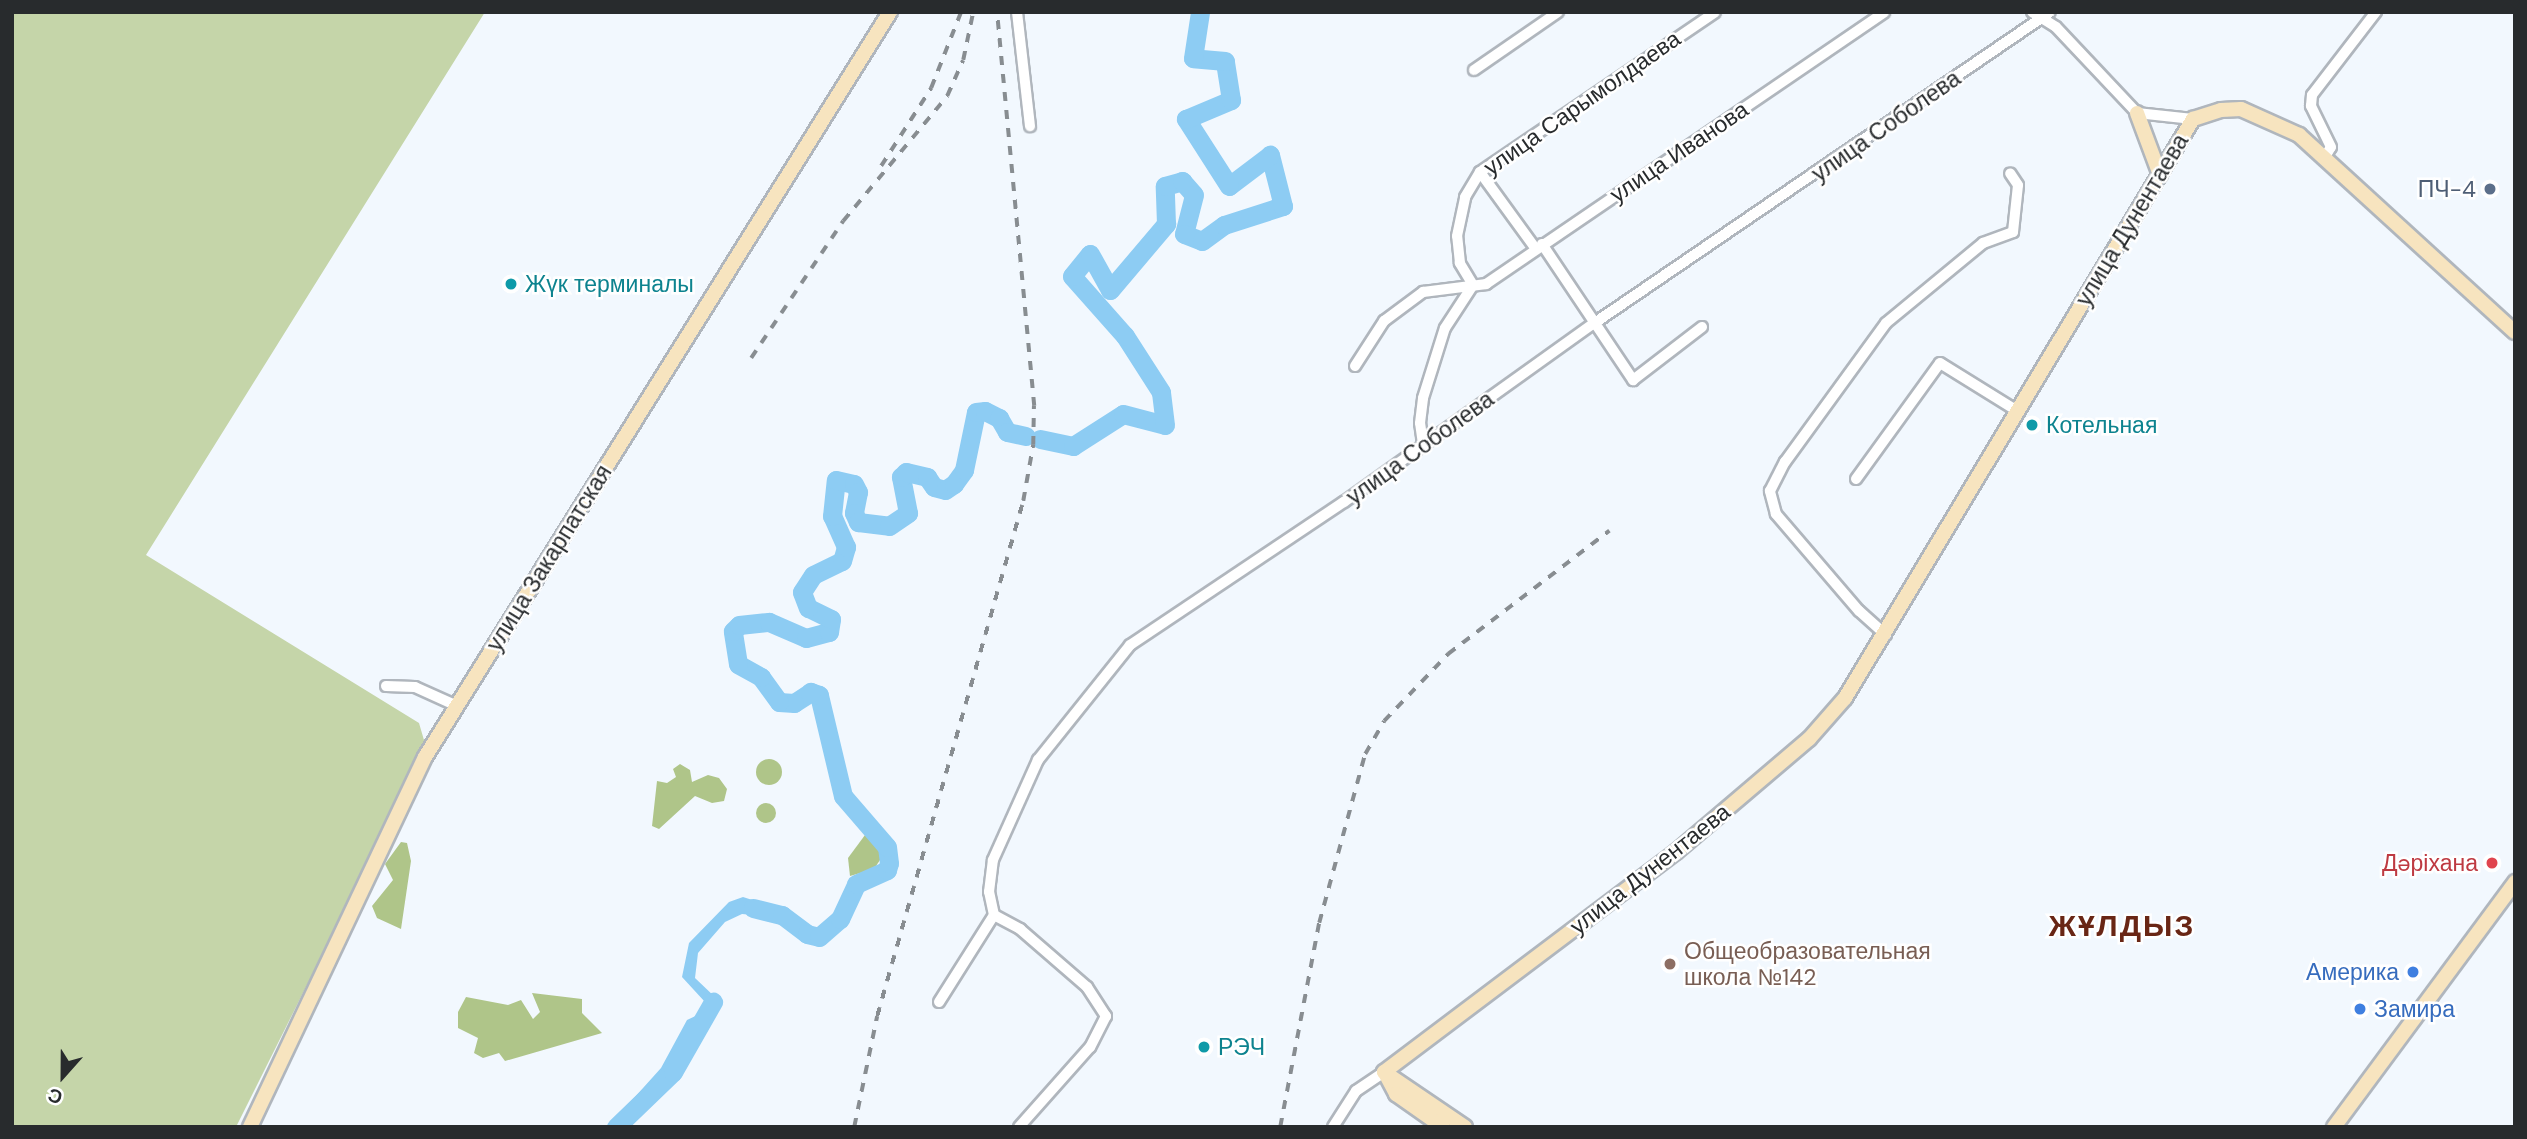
<!DOCTYPE html>
<meta charset="utf-8">
<style>
body{margin:0}
#map{position:relative;width:2527px;height:1139px;overflow:hidden;background:#f2f8fe;font-family:"DM Sans",sans-serif}
div>[style]{position:absolute}
.green>*{inset:0;background:#c5d5a9}
.forest>*{inset:0;background:#afc589}
.round{border-radius:50%}
.water>*{inset:0;background:#8dccf3}
.river>*{height:19px;margin:-9.5px;padding:0 9.5px;transform-origin:9.5px;border-radius:9.5px;background:#8dccf3}
.roads{filter:drop-shadow(2px 0 #b0b6bd) drop-shadow(-2px 0 #b0b6bd) drop-shadow(0 2px #b0b6bd) drop-shadow(0 -2px #b0b6bd)}
.street>*{height:10px;margin:-5px;padding:0 5px;transform-origin:5px;border-radius:5px;background:#fff}
.secondary>*{height:14px;margin:-7px;padding:0 7px;transform-origin:7px;border-radius:7px;background:#f7e4bf}
.rail>*{height:3.5px;margin-top:-1.75px;transform-origin:0;background:repeating-linear-gradient(90deg,#888d91 0 9px,transparent 0 18px)}
.dots>*{width:19px;height:19px;translate:-50% -50%;box-sizing:border-box;border:4px solid #fff;border-radius:50%}
span{translate:-50% -50%;white-space:nowrap;text-align:center;line-height:1.15;-webkit-text-stroke:5px #fff;paint-order:stroke}
.street-label{font-size:23px;color:#282b2d}
.service-label{font-size:23px;color:#4e5e75}
.right{translate:-100% -50%;text-align:right}
.culture-label{font-size:23px;color:#0d838f}
.left{translate:0 -50%;text-align:left}
.health-label{font-size:23px;color:#be3a42}
.education-label{font-size:23px;color:#785e54}
.shop-label{font-size:23px;color:#366cbe}
.district-label{font-size:30px;color:#692615;font-weight:700;letter-spacing:2px}
.frame{position:absolute;inset:0;border:14px solid #282b2d;pointer-events:none}
.north{position:absolute;left:28px;top:1041px;width:70px;height:70px;-webkit-text-stroke:5px #fff;paint-order:stroke;rotate:201deg;font-size:19px;font-weight:700;line-height:28px;text-align:center;color:#282b2d}
.north::after{content:'';display:block;margin:auto;width:24px;height:32px;background:#282b2d;clip-path:polygon(50% 0,100% 100%,50% 72%,0 100%)}
</style>
<div id="map">
<div class="green">
<i style="clip-path:polygon(12px 12px,485px 12px,146px 555px,419px 723px,426px 747px,236px 1127px,12px 1127px)"></i>
</div>
<div class="forest">
<i class="round" style="left:756px;top:759px;width:26px;height:26px"></i>
<i style="clip-path:polygon(680px 764px,690px 770px,692px 782px,708px 775px,719px 778px,727px 789px,724px 801px,712px 803px,695px 796px,659px 829px,652px 826px,657px 781px,667px 783px,676px 777px,673px 769px)"></i>
<i class="round" style="left:756px;top:803px;width:20px;height:20px"></i>
<i style="clip-path:polygon(865px 835px,880px 845px,880px 860px,874px 869px,850px 876px,848px 858px)"></i>
<i style="clip-path:polygon(401px 842px,407px 843px,411px 861px,401px 929px,377px 918px,372px 906px,393px 880px,385px 864px)"></i>
<i style="clip-path:polygon(532px 993px,582px 999px,582px 1013px,602px 1033px,505px 1061px,499px 1053px,483px 1058px,474px 1053px,478px 1038px,458px 1028px,458px 1012px,466px 997px,508px 1005px,521px 1000px,533px 1019px,540px 1012px)"></i>
</div>
<div class="water">
<i style="clip-path:polygon(743px 897px,780px 909px,776px 917px,742px 914px,725px 922px,698px 953px,695px 978px,716px 998px,716px 1008px,686px 1039px,676px 1061px,627px 1127px,608px 1127px,661px 1068px,687px 1020px,704px 1012px,705px 1002px,682px 977px,689px 943px,729px 902px)"></i>
</div>
<div class="river">
<i style="left:1040px;top:439px;width:34px;rotate:12deg"></i>
<i style="left:1073px;top:446px;width:59px;rotate:-32.6deg"></i>
<i style="left:1123px;top:414px;width:43px;rotate:14.7deg"></i>
<i style="left:1165px;top:425px;width:33px;rotate:-97deg"></i>
<i style="left:1161px;top:392px;width:67px;rotate:-122.7deg"></i>
<i style="left:1125px;top:336px;width:80px;rotate:-131.5deg"></i>
<i style="left:1072px;top:276px;width:28px;rotate:-51deg"></i>
<i style="left:1090px;top:254px;width:41px;rotate:60.9deg"></i>
<i style="left:1110px;top:290px;width:87px;rotate:-49.7deg"></i>
<i style="left:1166px;top:224px;width:38px;rotate:-92deg"></i>
<i style="left:1165px;top:186px;width:18px;rotate:-16deg"></i>
<i style="left:1182px;top:181px;width:18px;rotate:49deg"></i>
<i style="left:1194px;top:195px;width:40px;rotate:104.4deg"></i>
<i style="left:1184px;top:234px;width:19px;rotate:21deg"></i>
<i style="left:1202px;top:241px;width:27px;rotate:-36deg"></i>
<i style="left:1224px;top:225px;width:62px;rotate:-17.9deg"></i>
<i style="left:1283px;top:206px;width:53px;rotate:-104.3deg"></i>
<i style="left:1270px;top:155px;width:51px;rotate:142.9deg"></i>
<i style="left:1229px;top:186px;width:80px;rotate:-122.7deg"></i>
<i style="left:1186px;top:119px;width:49px;rotate:-22.9deg"></i>
<i style="left:1231px;top:100px;width:39px;rotate:-99deg"></i>
<i style="left:1225px;top:61px;width:32px;rotate:-175deg"></i>
<i style="left:1193px;top:58px;width:47px;rotate:-81.3deg"></i>
<i style="left:753px;top:908px;width:30px;rotate:14deg"></i>
<i style="left:782px;top:915px;width:31px;rotate:37deg"></i>
<i style="left:807px;top:934px;width:12px;rotate:14deg"></i>
<i style="left:819px;top:937px;width:28px;rotate:-41deg"></i>
<i style="left:840px;top:919px;width:38px;rotate:-65deg"></i>
<i style="left:856px;top:884px;width:34px;rotate:-24deg"></i>
<i style="left:887px;top:870px;width:7px;rotate:-74deg"></i>
<i style="left:889px;top:863px;width:16px;rotate:-97deg"></i>
<i style="left:887px;top:847px;width:67px;rotate:-130.8deg"></i>
<i style="left:843px;top:796px;width:104px;rotate:-103.4deg"></i>
<i style="left:819px;top:695px;width:9px;rotate:-159deg"></i>
<i style="left:811px;top:692px;width:20px;rotate:147deg"></i>
<i style="left:794px;top:703px;width:15px;rotate:-176deg"></i>
<i style="left:779px;top:702px;width:31px;rotate:-126deg"></i>
<i style="left:761px;top:677px;width:26px;rotate:-151deg"></i>
<i style="left:738px;top:664px;width:33px;rotate:-99deg"></i>
<i style="left:733px;top:631px;width:8px;rotate:-45deg"></i>
<i style="left:739px;top:625px;width:30px;rotate:-6deg"></i>
<i style="left:769px;top:622px;width:40px;rotate:23.4deg"></i>
<i style="left:806px;top:638px;width:24px;rotate:-15deg"></i>
<i style="left:829px;top:632px;width:13px;rotate:-81deg"></i>
<i style="left:831px;top:619px;width:25px;rotate:-154deg"></i>
<i style="left:808px;top:608px;width:17px;rotate:-111deg"></i>
<i style="left:802px;top:592px;width:20px;rotate:-57deg"></i>
<i style="left:813px;top:575px;width:32px;rotate:-26deg"></i>
<i style="left:842px;top:561px;width:15px;rotate:-74deg"></i>
<i style="left:846px;top:547px;width:34px;rotate:-114deg"></i>
<i style="left:832px;top:516px;width:36px;rotate:-84deg"></i>
<i style="left:836px;top:480px;width:18px;rotate:13deg"></i>
<i style="left:854px;top:484px;width:9px;rotate:63deg"></i>
<i style="left:858px;top:492px;width:21px;rotate:101deg"></i>
<i style="left:854px;top:513px;width:10px;rotate:66deg"></i>
<i style="left:858px;top:522px;width:31px;rotate:7deg"></i>
<i style="left:889px;top:526px;width:23px;rotate:-34deg"></i>
<i style="left:908px;top:513px;width:37px;rotate:-101deg"></i>
<i style="left:901px;top:477px;width:7px;rotate:-45deg"></i>
<i style="left:906px;top:472px;width:22px;rotate:13deg"></i>
<i style="left:927px;top:477px;width:12px;rotate:55deg"></i>
<i style="left:934px;top:487px;width:11px;rotate:15deg"></i>
<i style="left:945px;top:490px;width:11px;rotate:-34deg"></i>
<i style="left:954px;top:484px;width:17px;rotate:-54deg"></i>
<i style="left:964px;top:470px;width:59px;rotate:-78.3deg"></i>
<i style="left:976px;top:412px;width:9px;rotate:-6deg"></i>
<i style="left:985px;top:411px;width:16px;rotate:27deg"></i>
<i style="left:999px;top:418px;width:16px;rotate:60deg"></i>
<i style="left:1007px;top:432px;width:19px;rotate:12deg"></i>
<i style="left:616px;top:1127px;width:79px;rotate:-44deg"></i>
<i style="left:673px;top:1072px;width:81px;rotate:-60.3deg"></i>
</div>
<div class="roads">
<div class="street">
<i style="left:1017px;top:12px;width:115px;rotate:83.5deg"></i>
<i style="left:2032px;top:12px;width:28px;rotate:32deg"></i>
<i style="left:2056px;top:27px;width:118px;rotate:46.7deg"></i>
<i style="left:2137px;top:113px;width:56px;rotate:6.1deg"></i>
<i style="left:1474px;top:70px;width:102px;rotate:-34.6deg"></i>
<i style="left:2326px;top:155px;width:9px;rotate:-58deg"></i>
<i style="left:2331px;top:147px;width:46px;rotate:-116deg"></i>
<i style="left:2311px;top:106px;width:11px;rotate:-85deg"></i>
<i style="left:2312px;top:95px;width:105px;rotate:-52.4deg"></i>
<i style="left:1480px;top:172px;width:95px;rotate:54deg"></i>
<i style="left:1542px;top:244px;width:164px;rotate:56.2deg"></i>
<i style="left:1633px;top:380px;width:87px;rotate:-37.5deg"></i>
<i style="left:1473px;top:285px;width:26px;rotate:-121deg"></i>
<i style="left:1460px;top:263px;width:27px;rotate:-96deg"></i>
<i style="left:1457px;top:236px;width:40px;rotate:-78deg"></i>
<i style="left:1465px;top:197px;width:29px;rotate:-59deg"></i>
<i style="left:1480px;top:172px;width:284px;rotate:-34.2deg"></i>
<i style="left:1355px;top:366px;width:54px;rotate:-57.2deg"></i>
<i style="left:1384px;top:321px;width:49px;rotate:-36.6deg"></i>
<i style="left:1423px;top:292px;width:64px;rotate:-7.2deg"></i>
<i style="left:1486px;top:284px;width:482px;rotate:-34.3deg"></i>
<i style="left:1423px;top:444px;width:21px;rotate:-98deg"></i>
<i style="left:1420px;top:423px;width:25px;rotate:-83deg"></i>
<i style="left:1423px;top:398px;width:73px;rotate:-72.6deg"></i>
<i style="left:1445px;top:328px;width:51px;rotate:-56.9deg"></i>
<i style="left:1856px;top:479px;width:143px;rotate:-54.1deg"></i>
<i style="left:1940px;top:363px;width:93px;rotate:31.8deg"></i>
<i style="left:1886px;top:635px;width:36px;rotate:-138deg"></i>
<i style="left:1859px;top:611px;width:128px;rotate:-130.6deg"></i>
<i style="left:1776px;top:514px;width:24px;rotate:-105deg"></i>
<i style="left:1770px;top:491px;width:33px;rotate:-63deg"></i>
<i style="left:1785px;top:462px;width:172px;rotate:-54deg"></i>
<i style="left:1886px;top:323px;width:126px;rotate:-39.5deg"></i>
<i style="left:1983px;top:243px;width:32px;rotate:-20deg"></i>
<i style="left:2013px;top:232px;width:47px;rotate:-83.9deg"></i>
<i style="left:2018px;top:185px;width:14px;rotate:-124deg"></i>
<i style="left:386px;top:686px;width:29px;rotate:2deg"></i>
<i style="left:415px;top:687px;width:46px;rotate:24.3deg"></i>
<i style="left:994px;top:915px;width:30px;rotate:28deg"></i>
<i style="left:1020px;top:929px;width:89px;rotate:40.9deg"></i>
<i style="left:1087px;top:987px;width:35px;rotate:57deg"></i>
<i style="left:1106px;top:1016px;width:35px;rotate:117deg"></i>
<i style="left:1090px;top:1047px;width:107px;rotate:131.6deg"></i>
<i style="left:939px;top:1002px;width:103px;rotate:-57.7deg"></i>
<i style="left:994px;top:915px;width:24px;rotate:-102deg"></i>
<i style="left:989px;top:892px;width:32px;rotate:-83deg"></i>
<i style="left:993px;top:860px;width:110px;rotate:-65.8deg"></i>
<i style="left:1038px;top:760px;width:147px;rotate:-51.3deg"></i>
<i style="left:1130px;top:645px;width:257px;rotate:-33.8deg"></i>
<i style="left:1344px;top:502px;width:306px;rotate:-35.6deg"></i>
<i style="left:1593px;top:324px;width:553px;rotate:-34.32deg"></i>
<i style="left:1333px;top:1127px;width:43px;rotate:-57.4deg"></i>
<i style="left:1356px;top:1091px;width:34px;rotate:-34deg"></i>
</div>
<div class="secondary">
<i style="left:2137px;top:113px;width:66px;rotate:69.6deg"></i>
<i style="left:1384px;top:1072px;width:366px;rotate:-37deg"></i>
<i style="left:1676px;top:852px;width:175px;rotate:-40.4deg"></i>
<i style="left:1809px;top:739px;width:55px;rotate:-48.7deg"></i>
<i style="left:1845px;top:698px;width:676px;rotate:-58.99deg"></i>
<i style="left:2193px;top:119px;width:29px;rotate:-18deg"></i>
<i style="left:2221px;top:110px;width:20px;rotate:-3deg"></i>
<i style="left:2241px;top:109px;width:64px;rotate:24.1deg"></i>
<i style="left:2299px;top:135px;width:292px;rotate:42.4deg"></i>
<i style="left:1384px;top:1072px;width:98px;rotate:34.2deg"></i>
<i style="left:1385px;top:1073px;width:24px;rotate:62deg"></i>
<i style="left:1396px;top:1094px;width:57px;rotate:35.1deg"></i>
<i style="left:250px;top:1127px;width:409px;rotate:-64.7deg"></i>
<i style="left:425px;top:757px;width:878px;rotate:-58.03deg"></i>
<i style="left:2334px;top:1127px;width:305px;rotate:-53.5deg"></i>
</div>
</div>
<div class="rail">
<i style="left:881px;top:166px;width:93px;rotate:-57.3deg"></i>
<i style="left:931px;top:88px;width:82px;rotate:-68.5deg"></i>
<i style="left:751px;top:358px;width:165px;rotate:-56.1deg"></i>
<i style="left:843px;top:221px;width:163px;rotate:-50.2deg"></i>
<i style="left:947px;top:96px;width:39px;rotate:-66deg"></i>
<i style="left:963px;top:60px;width:49px;rotate:-78.2deg"></i>
<i style="left:854px;top:1127px;width:113px;rotate:-78.3deg"></i>
<i style="left:877px;top:1016px;width:535px;rotate:-74.17deg"></i>
<i style="left:1023px;top:501px;width:57px;rotate:-79.9deg"></i>
<i style="left:1033px;top:445px;width:39px;rotate:-89deg"></i>
<i style="left:1034px;top:406px;width:396px;rotate:-95.4deg"></i>
<i style="left:1280px;top:1127px;width:208px;rotate:-79.2deg"></i>
<i style="left:1319px;top:923px;width:175px;rotate:-74.8deg"></i>
<i style="left:1365px;top:754px;width:38px;rotate:-60deg"></i>
<i style="left:1384px;top:721px;width:93px;rotate:-46.3deg"></i>
<i style="left:1448px;top:654px;width:203px;rotate:-37.4deg"></i>
</div>
<div class="dots">
<i style="left:2490px;top:189px;background:#5c6f8a"></i>
<i style="left:511px;top:284px;background:#0f9aa8"></i>
<i style="left:2032px;top:425px;background:#0f9aa8"></i>
<i style="left:2492px;top:863px;background:#e0444e"></i>
<i style="left:1670px;top:964px;background:#8d6e63"></i>
<i style="left:2413px;top:972px;background:#3f7fe0"></i>
<i style="left:2360px;top:1009px;background:#3f7fe0"></i>
<i style="left:1204px;top:1047px;background:#0f9aa8"></i>
</div>
<div class="street-label">
<span style="left:1582px;top:103px;rotate:-35deg">улица Сарымолдаева</span>
<span style="left:1886px;top:126px;rotate:-35deg">улица Соболева</span>
<span style="left:1679px;top:152px;rotate:-34deg">улица Иванова</span>
<span style="left:2132px;top:220px;rotate:-59deg">улица Дунентаева</span>
<span style="left:1420px;top:448px;rotate:-36deg">улица Соболева</span>
<span style="left:549px;top:558px;rotate:-58deg">улица Закарпатская</span>
<span style="left:1650px;top:869px;rotate:-38deg">улица Дунентаева</span>
</div>
<div class="service-label">
<span class="right" style="left:2476px;top:189px">ПЧ-4</span>
</div>
<div class="culture-label">
<span class="left" style="left:525px;top:284px">Жүк терминалы</span>
<span class="left" style="left:2046px;top:425px">Котельная</span>
<span class="left" style="left:1218px;top:1047px">РЭЧ</span>
</div>
<div class="health-label">
<span class="right" style="left:2478px;top:863px">Дəріхана</span>
</div>
<div class="education-label">
<span class="left" style="left:1684px;top:964px">Общеобразовательная<br>школа №142</span>
</div>
<div class="shop-label">
<span class="right" style="left:2399px;top:972px">Америка</span>
<span class="left" style="left:2374px;top:1009px">Замира</span>
</div>
<div class="district-label">
<span style="left:2122px;top:926px">ЖҰЛДЫЗ</span>
</div>
<div class="frame"></div>
<div class="north">С</div>
</div>
